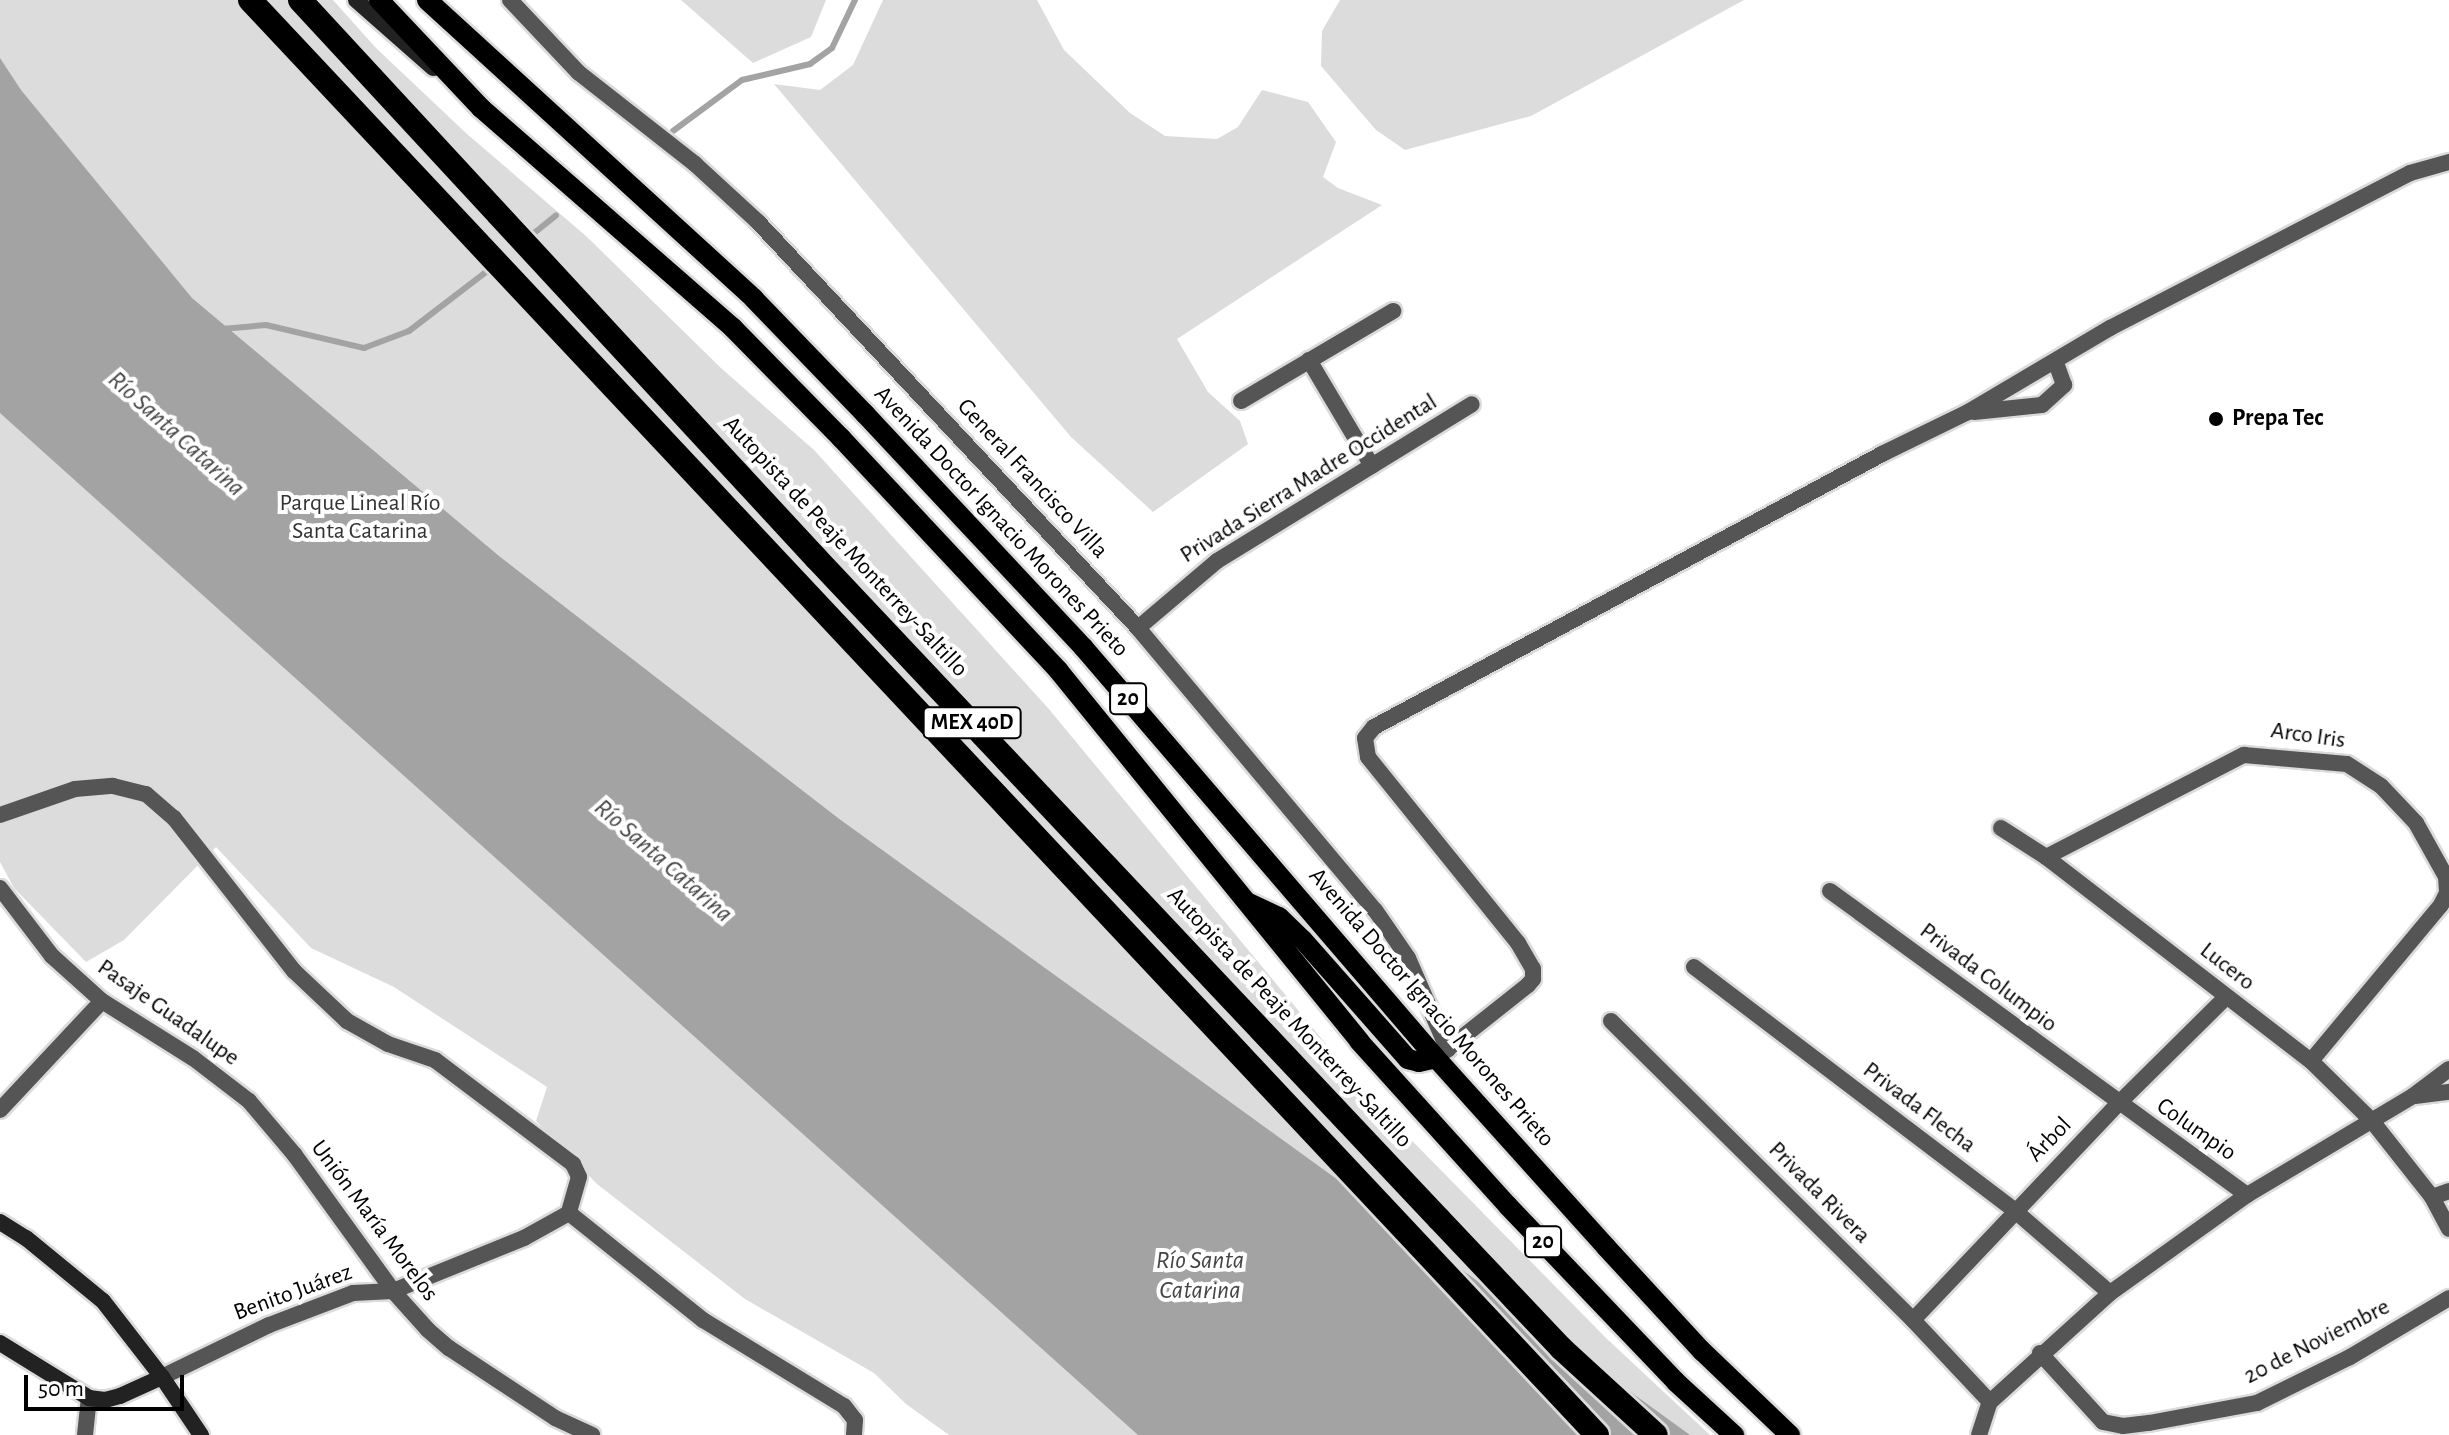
<!DOCTYPE html>
<meta charset="utf-8">
<style>
body{margin:0}
#map{position:relative;width:2449px;height:1435px;overflow:hidden;background:#fff;font-family:"Alegreya Sans",sans-serif}
div>[style]{position:absolute}
.green>*{inset:0;background:#dcdcdc}
.water>*{inset:0;background:#a3a3a3}
.stream>*{height:6px;margin:-3px;padding:0 3px;transform-origin:3px;border-radius:3px;background:#a3a3a3}
.roads{filter:drop-shadow(2px 0 #dbdbdb) drop-shadow(-2px 0 #dbdbdb) drop-shadow(0 2px #dbdbdb) drop-shadow(0 -2px #dbdbdb)}
.street>*{height:16px;margin:-8px;padding:0 8px;transform-origin:8px;border-radius:8px;background:#555}
.secondary>*{height:16px;margin:-8px;padding:0 8px;transform-origin:8px;border-radius:8px;background:#222}
.primary>*{height:20px;margin:-10px;padding:0 10px;transform-origin:10px;border-radius:10px;background:#000}
.highway>*{height:24px;margin:-12px;padding:0 12px;transform-origin:12px;border-radius:12px;background:#000}
.dots>*{width:22px;height:22px;translate:-50% -50%;box-sizing:border-box;border:4px solid #fff;border-radius:50%}
span{translate:-50% -50%;white-space:nowrap;text-align:center;line-height:1.15;-webkit-text-stroke:8px #fff;paint-order:stroke}
.shield-label span{padding:2px 6px;background:#fff;border:2px solid;border-radius:6px;-webkit-text-stroke-width:0}
.shield-label{font-size:22px;color:#000;font-weight:700}
.poi-label{font-size:24px;color:#000;font-weight:700}
.left{translate:0 -50%;text-align:left}
.street-label{font-size:24px;color:#000}
.park-label{font-size:24px;color:#333}
.water-label{font-size:26px;color:#444;font-style:italic}
.scale{position:absolute;left:24px;top:1375px;width:160px;height:36px;box-sizing:border-box;border:4px solid #000;border-top:0;padding-left:10px;font-size:24px;line-height:28px;white-space:nowrap;color:#000;-webkit-text-stroke:6px #fff;paint-order:stroke}
</style>
<div id="map">
<div class="green">
<i style="clip-path:polygon(0 0,333px 0,376px 48px,467px 134px,586px 236px,721px 368px,814px 450px,1048px 708px,1374px 1102px,1605px 1337px,1710px 1435px,949px 1435px,906px 1404px,874px 1373px,745px 1299px,597px 1184px,536px 1121px,547px 1087px,394px 987px,311px 948px,216px 847px,124px 940px,86px 962px,14px 888px,0 862px)"></i>
<i style="clip-path:polygon(681px 0,826px 0,811px 37px,753px 63px)"></i>
<i style="clip-path:polygon(883px 0,1037px 0,1064px 50px,1130px 113px,1165px 136px,1217px 139px,1238px 127px,1262px 90px,1308px 102px,1336px 142px,1323px 177px,1338px 188px,1382px 205px,1177px 339px,1208px 392px,1240px 421px,1248px 444px,1153px 512px,1071px 437px,774px 84px,820px 90px,853px 65px)"></i>
<i style="clip-path:polygon(1340px 0,1744px 0,1531px 116px,1405px 150px,1376px 130px,1321px 66px,1322px 31px)"></i>
</div>
<div class="water">
<i style="clip-path:polygon(0 58px,21px 90px,192px 298px,499px 556px,838px 818px,1690px 1435px,1138px 1435px,0 413px)"></i>
</div>
<div class="stream">
<i style="left:673px;top:131px;width:86px;rotate:-36.5deg"></i>
<i style="left:742px;top:80px;width:70px;rotate:-13.2deg"></i>
<i style="left:810px;top:64px;width:27px;rotate:-36deg"></i>
<i style="left:832px;top:48px;width:53px;rotate:-64.4deg"></i>
<i style="left:528px;top:238px;width:36px;rotate:-39deg"></i>
<i style="left:222px;top:329px;width:44px;rotate:-5.2deg"></i>
<i style="left:266px;top:325px;width:101px;rotate:13.2deg"></i>
<i style="left:364px;top:348px;width:48px;rotate:-20.7deg"></i>
<i style="left:409px;top:331px;width:103px;rotate:-37.5deg"></i>
</div>
<div class="roads">
<div class="street">
<i style="left:510px;top:0;width:100px;rotate:46.6deg"></i>
<i style="left:579px;top:73px;width:147px;rotate:38.1deg"></i>
<i style="left:695px;top:164px;width:86px;rotate:42.6deg"></i>
<i style="left:758px;top:222px;width:556px;rotate:46.89deg"></i>
<i style="left:1138px;top:628px;width:368px;rotate:50deg"></i>
<i style="left:1375px;top:910px;width:58px;rotate:55.5deg"></i>
<i style="left:1408px;top:958px;width:100px;rotate:66.5deg"></i>
<i style="left:1309px;top:360px;width:123px;rotate:59.3deg"></i>
<i style="left:1241px;top:401px;width:177px;rotate:-30.6deg"></i>
<i style="left:1974px;top:412px;width:68px;rotate:-5.9deg"></i>
<i style="left:2042px;top:405px;width:30px;rotate:-42deg"></i>
<i style="left:2064px;top:385px;width:23px;rotate:-110deg"></i>
<i style="left:1138px;top:628px;width:104px;rotate:-40.3deg"></i>
<i style="left:1217px;top:561px;width:299px;rotate:-31.6deg"></i>
<i style="left:0;top:815px;width:79px;rotate:-19.1deg"></i>
<i style="left:75px;top:789px;width:38px;rotate:-5deg"></i>
<i style="left:113px;top:786px;width:34px;rotate:14deg"></i>
<i style="left:146px;top:794px;width:37px;rotate:41deg"></i>
<i style="left:174px;top:818px;width:194px;rotate:51.9deg"></i>
<i style="left:294px;top:971px;width:73px;rotate:43.3deg"></i>
<i style="left:347px;top:1021px;width:47px;rotate:29.3deg"></i>
<i style="left:388px;top:1044px;width:50px;rotate:18.8deg"></i>
<i style="left:435px;top:1060px;width:173px;rotate:37deg"></i>
<i style="left:573px;top:1164px;width:14px;rotate:65deg"></i>
<i style="left:579px;top:1177px;width:37px;rotate:106deg"></i>
<i style="left:569px;top:1213px;width:51px;rotate:150.9deg"></i>
<i style="left:524px;top:1238px;width:141px;rotate:158deg"></i>
<i style="left:393px;top:1291px;width:40px;rotate:177.1deg"></i>
<i style="left:353px;top:1293px;width:90px;rotate:159.1deg"></i>
<i style="left:269px;top:1325px;width:119px;rotate:154.1deg"></i>
<i style="left:2001px;top:828px;width:54px;rotate:32.8deg"></i>
<i style="left:2046px;top:857px;width:334px;rotate:37.6deg"></i>
<i style="left:2311px;top:1061px;width:86px;rotate:44.5deg"></i>
<i style="left:2372px;top:1121px;width:97px;rotate:51.7deg"></i>
<i style="left:2432px;top:1197px;width:36px;rotate:62deg"></i>
<i style="left:2046px;top:857px;width:223px;rotate:-27.3deg"></i>
<i style="left:2244px;top:755px;width:103px;rotate:5deg"></i>
<i style="left:2347px;top:764px;width:40px;rotate:32.9deg"></i>
<i style="left:2381px;top:786px;width:51px;rotate:46.6deg"></i>
<i style="left:2416px;top:823px;width:62px;rotate:60.9deg"></i>
<i style="left:2446px;top:877px;width:16px;rotate:86deg"></i>
<i style="left:2447px;top:893px;width:13px;rotate:117deg"></i>
<i style="left:2441px;top:905px;width:203px;rotate:129.8deg"></i>
<i style="left:0;top:888px;width:86px;rotate:52.6deg"></i>
<i style="left:52px;top:956px;width:67px;rotate:42deg"></i>
<i style="left:102px;top:1001px;width:107px;rotate:32.1deg"></i>
<i style="left:193px;top:1058px;width:71px;rotate:37.5deg"></i>
<i style="left:249px;top:1101px;width:70px;rotate:49.7deg"></i>
<i style="left:294px;top:1154px;width:169px;rotate:54.1deg"></i>
<i style="left:393px;top:1291px;width:52px;rotate:48.1deg"></i>
<i style="left:428px;top:1330px;width:28px;rotate:41deg"></i>
<i style="left:449px;top:1348px;width:127px;rotate:33.4deg"></i>
<i style="left:555px;top:1418px;width:41px;rotate:24.7deg"></i>
<i style="left:1830px;top:891px;width:516px;rotate:36.09deg"></i>
<i style="left:1694px;top:967px;width:403px;rotate:37.2deg"></i>
<i style="left:2015px;top:1211px;width:125px;rotate:40.8deg"></i>
<i style="left:1611px;top:1021px;width:425px;rotate:44.7deg"></i>
<i style="left:1913px;top:1320px;width:112px;rotate:46.8deg"></i>
<i style="left:1436px;top:1058px;width:117px;rotate:-38.4deg"></i>
<i style="left:1528px;top:985px;width:8px;rotate:-50deg"></i>
<i style="left:1533px;top:979px;width:10px;rotate:-90deg"></i>
<i style="left:1533px;top:969px;width:30px;rotate:-120deg"></i>
<i style="left:1518px;top:943px;width:239px;rotate:-128.9deg"></i>
<i style="left:1368px;top:757px;width:19px;rotate:-99deg"></i>
<i style="left:1365px;top:738px;width:14px;rotate:-51deg"></i>
<i style="left:1374px;top:727px;width:577px;rotate:-28.25deg"></i>
<i style="left:1882px;top:454px;width:96px;rotate:-26deg"></i>
<i style="left:1968px;top:412px;width:165px;rotate:-30.6deg"></i>
<i style="left:2110px;top:328px;width:338px;rotate:-27.3deg"></i>
<i style="left:2410px;top:173px;width:41px;rotate:-15.8deg"></i>
<i style="left:2415px;top:1096px;width:34px;rotate:-7deg"></i>
<i style="left:0;top:1110px;width:149px;rotate:-46.9deg"></i>
<i style="left:2432px;top:1197px;width:18px;rotate:-19deg"></i>
<i style="left:569px;top:1213px;width:171px;rotate:38.6deg"></i>
<i style="left:703px;top:1320px;width:165px;rotate:31.4deg"></i>
<i style="left:844px;top:1406px;width:18px;rotate:52deg"></i>
<i style="left:855px;top:1420px;width:15px;rotate:94deg"></i>
<i style="left:1913px;top:1320px;width:298px;rotate:-46.5deg"></i>
<i style="left:2118px;top:1104px;width:152px;rotate:-44.7deg"></i>
<i style="left:2040px;top:1353px;width:93px;rotate:47.6deg"></i>
<i style="left:2103px;top:1422px;width:20px;rotate:11deg"></i>
<i style="left:2123px;top:1426px;width:26px;rotate:-7deg"></i>
<i style="left:2149px;top:1423px;width:110px;rotate:-10.5deg"></i>
<i style="left:2257px;top:1403px;width:104px;rotate:-26.3deg"></i>
<i style="left:2350px;top:1357px;width:115px;rotate:-30.8deg"></i>
<i style="left:85px;top:1435px;width:37px;rotate:-84deg"></i>
<i style="left:1979px;top:1435px;width:35px;rotate:-72deg"></i>
<i style="left:1990px;top:1402px;width:162px;rotate:-42.2deg"></i>
<i style="left:2110px;top:1293px;width:168px;rotate:-35.6deg"></i>
<i style="left:2247px;top:1195px;width:193px;rotate:-30.8deg"></i>
<i style="left:2413px;top:1096px;width:45px;rotate:-36.9deg"></i>
</div>
<div class="secondary">
<i style="left:356px;top:0;width:103px;rotate:41.4deg"></i>
<i style="left:0;top:1222px;width:31px;rotate:32deg"></i>
<i style="left:26px;top:1238px;width:99px;rotate:39.3deg"></i>
<i style="left:103px;top:1301px;width:96px;rotate:52.2deg"></i>
<i style="left:162px;top:1377px;width:70px;rotate:56.1deg"></i>
<i style="left:0;top:1343px;width:105px;rotate:31.7deg"></i>
<i style="left:89px;top:1398px;width:16px;rotate:7deg"></i>
<i style="left:105px;top:1400px;width:16px;rotate:-15deg"></i>
<i style="left:120px;top:1396px;width:46px;rotate:-24.3deg"></i>
</div>
<div class="primary">
<i style="left:379px;top:0;width:149px;rotate:46.6deg"></i>
<i style="left:481px;top:108px;width:335px;rotate:41.1deg"></i>
<i style="left:733px;top:328px;width:154px;rotate:45.5deg"></i>
<i style="left:841px;top:438px;width:318px;rotate:46.9deg"></i>
<i style="left:1058px;top:670px;width:478px;rotate:50.9deg"></i>
<i style="left:1359px;top:1041px;width:222px;rotate:47.9deg"></i>
<i style="left:1508px;top:1206px;width:243px;rotate:46.3deg"></i>
<i style="left:1676px;top:1382px;width:79px;rotate:42.4deg"></i>
<i style="left:427px;top:0;width:443px;rotate:42.4deg"></i>
<i style="left:754px;top:299px;width:160px;rotate:46deg"></i>
<i style="left:865px;top:414px;width:319px;rotate:46.9deg"></i>
<i style="left:1083px;top:647px;width:542px;rotate:49.34deg"></i>
<i style="left:1436px;top:1058px;width:254px;rotate:48deg"></i>
<i style="left:1606px;top:1247px;width:142px;rotate:47.3deg"></i>
<i style="left:1702px;top:1351px;width:122px;rotate:43.7deg"></i>
<i style="left:1249px;top:903px;width:33px;rotate:25deg"></i>
<i style="left:1279px;top:917px;width:33px;rotate:44deg"></i>
<i style="left:1303px;top:940px;width:159px;rotate:48.6deg"></i>
<i style="left:1408px;top:1059px;width:11px;rotate:15deg"></i>
<i style="left:1419px;top:1062px;width:17px;rotate:-13deg"></i>
</div>
<div class="highway">
<i style="left:250px;top:0;width:1968px;rotate:46.81deg"></i>
<i style="left:300px;top:0;width:760px;rotate:47.24deg"></i>
<i style="left:816px;top:558px;width:908px;rotate:46.7deg"></i>
<i style="left:1439px;top:1219px;width:179px;rotate:46.6deg"></i>
<i style="left:1562px;top:1349px;width:127px;rotate:42.5deg"></i>
</div>
</div>
<div class="dots">
<i style="left:2216px;top:419px;background:#000"></i>
</div>
<div class="shield-label">
<span style="left:1128px;top:699px">20</span>
<span style="left:972px;top:723px">MEX 40D</span>
<span style="left:1543px;top:1242px">20</span>
</div>
<div class="poi-label">
<span class="left" style="left:2232px;top:419px">Prepa Tec</span>
</div>
<div class="street-label">
<span style="left:1032px;top:479px;rotate:47deg">General Francisco Villa</span>
<span style="left:1309px;top:479px;rotate:-32deg">Privada Sierra Madre Occidental</span>
<span style="left:1001px;top:522px;rotate:47deg">Avenida Doctor Ignacio Morones Prieto</span>
<span style="left:845px;top:547px;rotate:47deg">Autopista de Peaje Monterrey-Saltillo</span>
<span style="left:2308px;top:736px;rotate:8deg">Arco Iris</span>
<span style="left:2227px;top:967px;rotate:38deg">Lucero</span>
<span style="left:1988px;top:978px;rotate:37deg">Privada Columpio</span>
<span style="left:1431px;top:1008px;rotate:49deg">Avenida Doctor Ignacio Morones Prieto</span>
<span style="left:168px;top:1013px;rotate:35deg">Pasaje Guadalupe</span>
<span style="left:1289px;top:1018px;rotate:47deg">Autopista de Peaje Monterrey-Saltillo</span>
<span style="left:1919px;top:1108px;rotate:37deg">Privada Flecha</span>
<span style="left:2196px;top:1130px;rotate:35deg">Columpio</span>
<span style="left:2050px;top:1140px;rotate:-46deg">Árbol</span>
<span style="left:1819px;top:1193px;rotate:45deg">Privada Rivera</span>
<span style="left:374px;top:1221px;rotate:53deg">Unión María Morelos</span>
<span style="left:293px;top:1293px;rotate:-20deg">Benito Juárez</span>
<span style="left:2317px;top:1342px;rotate:-27deg">20 de Noviembre</span>
</div>
<div class="park-label">
<span style="left:360px;top:518px">Parque Lineal Río<br>Santa Catarina</span>
</div>
<div class="water-label">
<span style="left:176px;top:434px;rotate:42deg">Río Santa Catarina</span>
<span style="left:663px;top:861px;rotate:41deg">Río Santa Catarina</span>
<span style="left:1200px;top:1276px">Río Santa<br>Catarina</span>
</div>
<div class="scale">50 m</div>
</div>
